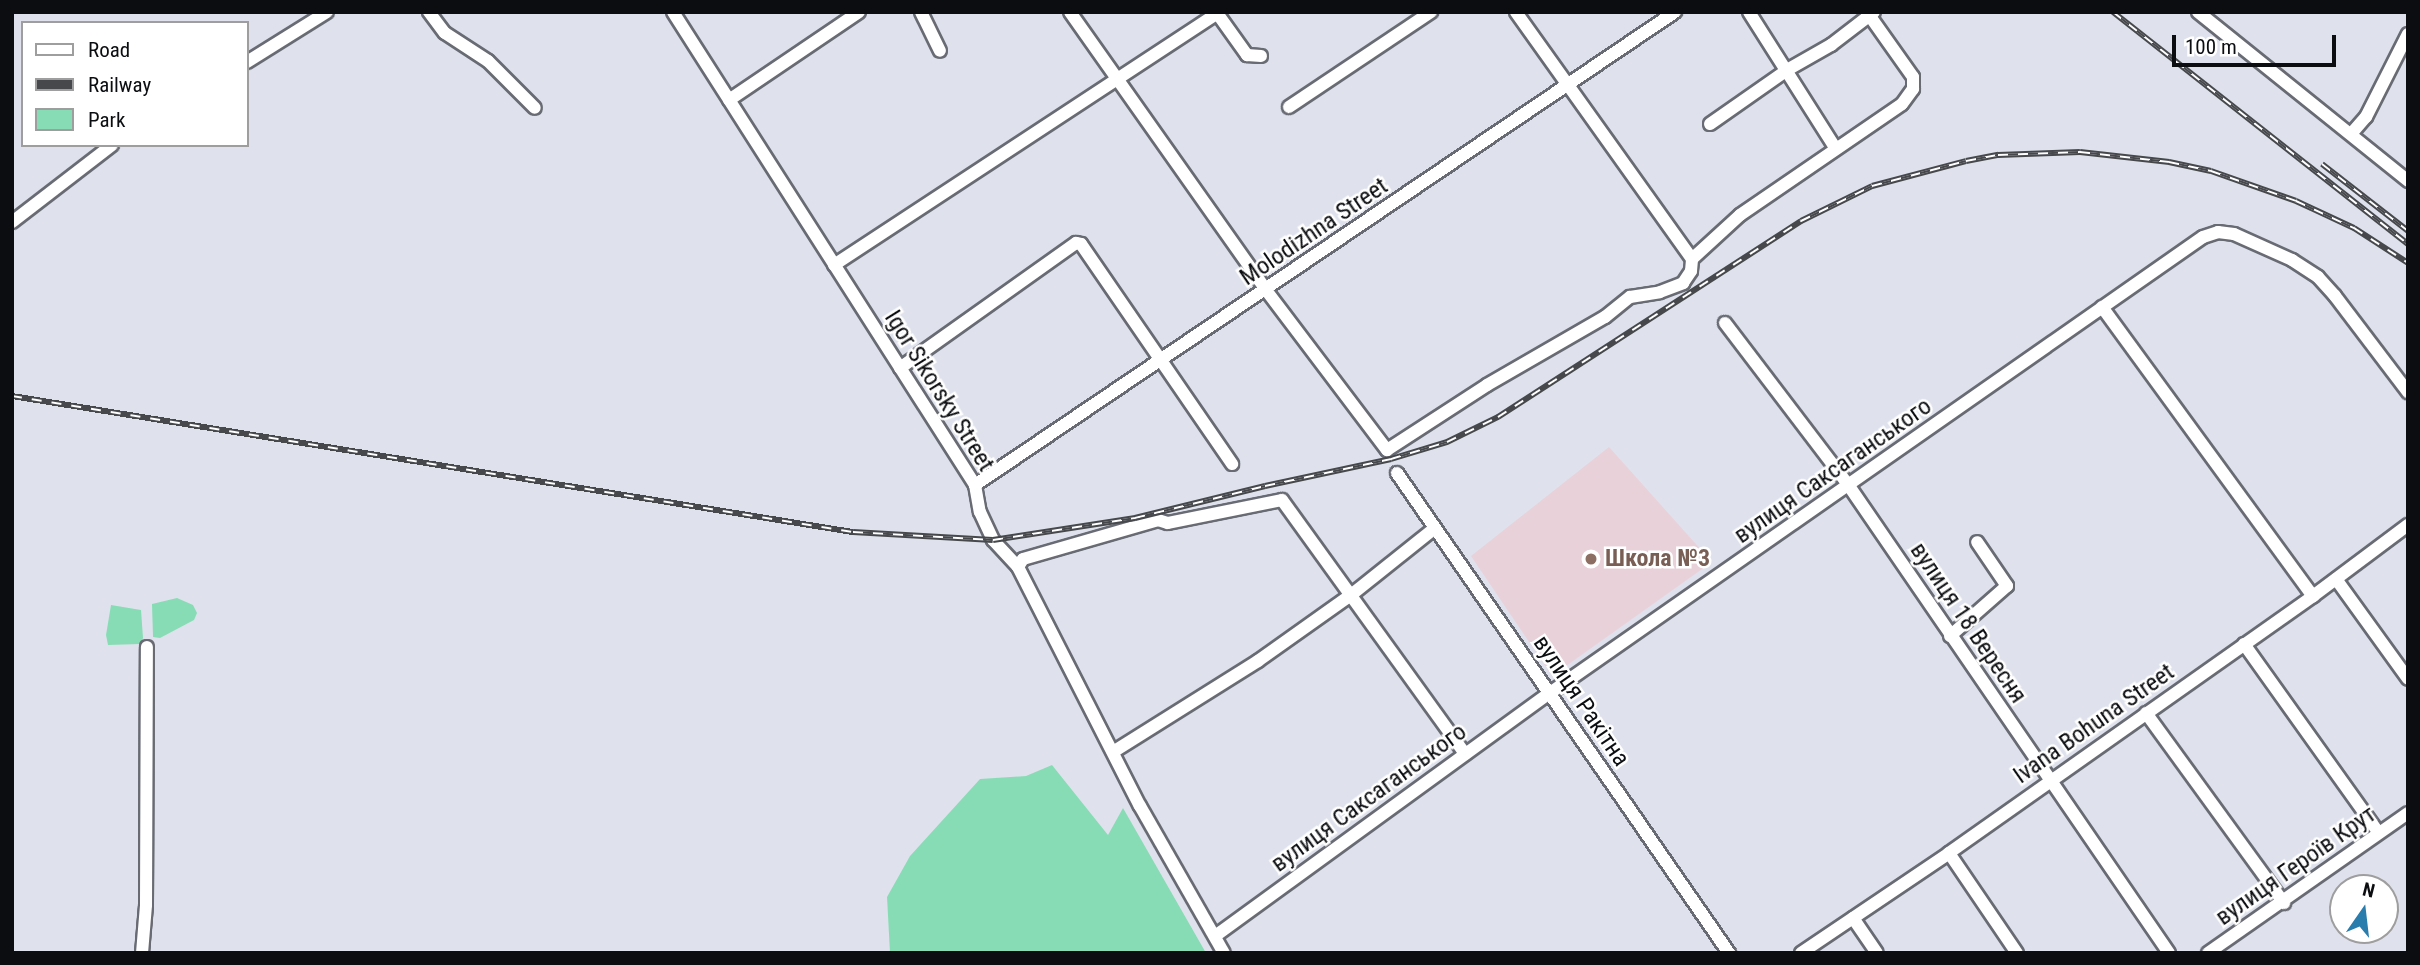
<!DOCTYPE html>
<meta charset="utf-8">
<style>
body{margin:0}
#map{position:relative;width:2420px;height:965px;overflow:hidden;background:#dfe2ec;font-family:"Roboto Condensed",sans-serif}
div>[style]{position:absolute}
.education>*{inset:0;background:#e9d1da}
.green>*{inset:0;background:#88dcb5}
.roads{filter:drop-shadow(2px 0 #696b74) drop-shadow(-2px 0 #696b74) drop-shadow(0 2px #696b74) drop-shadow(0 -2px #696b74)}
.minor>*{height:12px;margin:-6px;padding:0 6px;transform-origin:6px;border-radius:6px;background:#fff}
.rail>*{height:6px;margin-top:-3px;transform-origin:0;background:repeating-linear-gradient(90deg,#fff 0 10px,#46484c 0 20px);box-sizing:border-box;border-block:2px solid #46484c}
.dots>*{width:19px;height:19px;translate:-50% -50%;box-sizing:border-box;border:4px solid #fff;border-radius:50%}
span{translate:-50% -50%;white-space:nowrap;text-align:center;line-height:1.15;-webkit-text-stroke:5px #fff;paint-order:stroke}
.street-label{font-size:24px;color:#0c0d10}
.education-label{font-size:24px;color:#785e54;font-weight:700}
.left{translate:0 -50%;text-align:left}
.frame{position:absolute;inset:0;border:14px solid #0c0d10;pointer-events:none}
.legend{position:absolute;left:21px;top:21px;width:228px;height:126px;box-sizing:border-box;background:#fff;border:2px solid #9e9e9f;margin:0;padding:9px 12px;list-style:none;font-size:21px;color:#0c0d10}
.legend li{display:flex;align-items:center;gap:14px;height:35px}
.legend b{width:35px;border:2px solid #9e9e9f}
.north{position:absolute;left:2329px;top:874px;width:70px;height:70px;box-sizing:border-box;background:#fff;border:2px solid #9e9e9f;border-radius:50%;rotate:14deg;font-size:19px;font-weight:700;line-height:28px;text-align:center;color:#0c0d10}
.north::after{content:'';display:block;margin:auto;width:24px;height:32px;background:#297dad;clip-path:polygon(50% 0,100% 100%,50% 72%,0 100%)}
.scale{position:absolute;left:2172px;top:35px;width:164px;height:32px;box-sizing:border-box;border:4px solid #0c0d10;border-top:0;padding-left:9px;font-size:21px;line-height:24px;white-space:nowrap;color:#0c0d10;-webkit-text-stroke:5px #fff;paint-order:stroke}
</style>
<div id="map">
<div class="education">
<i style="clip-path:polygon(1609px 447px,1712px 562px,1552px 676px,1471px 556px)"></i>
</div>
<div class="green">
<i style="clip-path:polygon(177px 598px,193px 605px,197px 613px,194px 620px,160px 638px,153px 637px,152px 604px)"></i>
<i style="clip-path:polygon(111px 605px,141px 610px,143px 638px,140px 644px,108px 645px,106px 635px)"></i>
<i style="clip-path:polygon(1052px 765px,1108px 835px,1123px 808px,1206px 953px,890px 953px,887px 897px,910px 856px,980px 779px,1026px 776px)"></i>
</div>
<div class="roads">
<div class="minor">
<i style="left:429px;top:12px;width:26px;rotate:53deg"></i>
<i style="left:445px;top:33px;width:51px;rotate:33.1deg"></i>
<i style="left:488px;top:61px;width:66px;rotate:45deg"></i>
<i style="left:673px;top:12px;width:561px;rotate:57.44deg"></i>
<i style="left:975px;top:485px;width:27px;rotate:80deg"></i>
<i style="left:980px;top:512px;width:31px;rotate:65deg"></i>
<i style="left:993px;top:540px;width:37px;rotate:47deg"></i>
<i style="left:1018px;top:567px;width:268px;rotate:63deg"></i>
<i style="left:1140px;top:806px;width:169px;rotate:60.3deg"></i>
<i style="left:921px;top:12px;width:43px;rotate:64deg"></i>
<i style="left:1070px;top:12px;width:340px;rotate:54.8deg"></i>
<i style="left:1266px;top:290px;width:201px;rotate:52.9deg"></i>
<i style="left:1387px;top:450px;width:119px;rotate:-33deg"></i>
<i style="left:1487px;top:385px;width:136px;rotate:-30deg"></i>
<i style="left:1605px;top:317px;width:32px;rotate:-39deg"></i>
<i style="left:1630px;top:297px;width:30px;rotate:-9deg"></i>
<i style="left:1660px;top:292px;width:25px;rotate:-21deg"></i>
<i style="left:1683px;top:283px;width:14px;rotate:-56deg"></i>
<i style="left:1691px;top:271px;width:12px;rotate:-85deg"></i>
<i style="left:1692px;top:259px;width:303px;rotate:-125.5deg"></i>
<i style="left:1749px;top:12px;width:162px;rotate:57.6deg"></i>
<i style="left:2198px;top:12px;width:270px;rotate:38.8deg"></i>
<i style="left:1217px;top:13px;width:52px;rotate:54.5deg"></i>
<i style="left:1247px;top:55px;width:14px;rotate:4deg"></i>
<i style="left:247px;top:62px;width:94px;rotate:-32deg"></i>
<i style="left:729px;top:100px;width:157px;rotate:-34.1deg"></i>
<i style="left:1289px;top:107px;width:171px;rotate:-33.8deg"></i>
<i style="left:1710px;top:124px;width:94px;rotate:-35deg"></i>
<i style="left:1787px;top:70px;width:51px;rotate:-29.6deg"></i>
<i style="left:1831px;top:45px;width:54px;rotate:-37.5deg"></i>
<i style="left:2351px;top:134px;width:23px;rotate:-49deg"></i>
<i style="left:2366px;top:117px;width:93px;rotate:-63.2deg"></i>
<i style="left:12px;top:222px;width:126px;rotate:-37.6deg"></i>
<i style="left:1692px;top:259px;width:65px;rotate:-42.5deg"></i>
<i style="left:1740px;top:215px;width:196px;rotate:-34.4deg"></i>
<i style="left:1902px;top:104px;width:19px;rotate:-54deg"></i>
<i style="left:1913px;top:89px;width:12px;rotate:-90deg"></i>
<i style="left:1913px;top:77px;width:80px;rotate:-125.3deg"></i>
<i style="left:834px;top:265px;width:461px;rotate:-33.3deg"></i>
<i style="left:2102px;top:307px;width:358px;rotate:53.9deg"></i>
<i style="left:1725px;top:323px;width:205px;rotate:52.7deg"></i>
<i style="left:1849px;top:486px;width:566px;rotate:55.58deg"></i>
<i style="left:900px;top:368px;width:216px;rotate:-35.4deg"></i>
<i style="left:1076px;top:243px;width:5px;rotate:11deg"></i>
<i style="left:1081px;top:244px;width:267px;rotate:55.5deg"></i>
<i style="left:1397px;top:473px;width:584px;rotate:55.33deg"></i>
<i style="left:975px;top:485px;width:845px;rotate:-34.05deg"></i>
<i style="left:1018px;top:567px;width:9px;rotate:-58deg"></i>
<i style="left:1023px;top:559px;width:141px;rotate:-16.1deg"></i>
<i style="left:1158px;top:520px;width:10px;rotate:17deg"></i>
<i style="left:1168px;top:523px;width:116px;rotate:-11.4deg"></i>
<i style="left:1282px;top:500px;width:313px;rotate:54.2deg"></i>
<i style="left:2336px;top:579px;width:123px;rotate:54.2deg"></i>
<i style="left:1950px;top:636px;width:76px;rotate:-41.3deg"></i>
<i style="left:2007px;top:586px;width:53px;rotate:-124.3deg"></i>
<i style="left:2244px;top:644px;width:232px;rotate:54.5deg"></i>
<i style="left:2146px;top:713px;width:235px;rotate:54deg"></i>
<i style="left:1113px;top:752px;width:171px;rotate:-32.1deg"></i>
<i style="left:1258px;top:661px;width:114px;rotate:-35.4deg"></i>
<i style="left:1351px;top:595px;width:107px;rotate:-38.6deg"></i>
<i style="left:1949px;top:853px;width:121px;rotate:55.8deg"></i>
<i style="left:1853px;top:918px;width:42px;rotate:55.6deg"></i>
<i style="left:1215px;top:936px;width:414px;rotate:-36deg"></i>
<i style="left:1550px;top:693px;width:796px;rotate:-34.93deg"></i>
<i style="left:2203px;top:237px;width:16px;rotate:-18deg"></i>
<i style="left:2218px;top:232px;width:16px;rotate:7deg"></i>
<i style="left:2234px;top:234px;width:64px;rotate:24.1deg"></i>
<i style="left:2292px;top:260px;width:31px;rotate:33deg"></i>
<i style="left:2318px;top:277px;width:25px;rotate:48deg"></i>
<i style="left:2335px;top:296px;width:121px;rotate:52.8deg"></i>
<i style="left:142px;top:953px;width:48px;rotate:-85.2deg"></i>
<i style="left:146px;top:905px;width:258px;rotate:-89.8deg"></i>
<i style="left:1801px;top:953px;width:179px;rotate:-34deg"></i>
<i style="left:1949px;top:853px;width:446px;rotate:-35.2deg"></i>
<i style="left:2313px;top:596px;width:119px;rotate:-36.8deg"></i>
<i style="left:2208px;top:953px;width:244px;rotate:-35deg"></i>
</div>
</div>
<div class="rail">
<i style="left:2113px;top:12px;width:375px;rotate:38.2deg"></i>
<i style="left:2322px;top:164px;width:109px;rotate:37.9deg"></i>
<i style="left:12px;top:396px;width:852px;rotate:9.19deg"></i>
<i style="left:853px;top:532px;width:140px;rotate:3.3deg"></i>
<i style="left:993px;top:540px;width:144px;rotate:-8.8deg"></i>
<i style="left:1135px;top:518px;width:134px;rotate:-13.8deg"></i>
<i style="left:1265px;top:486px;width:129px;rotate:-12.1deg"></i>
<i style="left:1391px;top:459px;width:59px;rotate:-16.9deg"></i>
<i style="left:1447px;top:442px;width:57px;rotate:-26.1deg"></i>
<i style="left:1498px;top:417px;width:361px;rotate:-32.9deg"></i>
<i style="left:1801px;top:221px;width:79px;rotate:-26.2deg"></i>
<i style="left:1872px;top:186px;width:97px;rotate:-14.9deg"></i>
<i style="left:1966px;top:161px;width:33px;rotate:-11deg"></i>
<i style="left:1998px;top:155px;width:82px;rotate:-2.1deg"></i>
<i style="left:2080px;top:152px;width:90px;rotate:6.4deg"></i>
<i style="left:2169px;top:162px;width:43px;rotate:12.1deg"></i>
<i style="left:2211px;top:171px;width:90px;rotate:19.4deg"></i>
<i style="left:2296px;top:201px;width:64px;rotate:25deg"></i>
<i style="left:2354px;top:228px;width:64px;rotate:32.9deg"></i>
</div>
<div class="dots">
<i style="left:1591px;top:559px;background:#8d6e63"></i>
</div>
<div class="street-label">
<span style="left:1314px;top:232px;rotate:-34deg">Molodizhna Street</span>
<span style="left:939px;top:391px;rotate:58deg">Igor Sikorsky Street</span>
<span style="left:1833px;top:471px;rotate:-35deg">вулиця Саксаганського</span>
<span style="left:1968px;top:623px;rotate:56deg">вулиця 18 Вересня</span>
<span style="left:1581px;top:701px;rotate:56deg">вулиця Ракітна</span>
<span style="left:2094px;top:724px;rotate:-35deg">Ivana Bohuna Street</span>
<span style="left:1369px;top:798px;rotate:-36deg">вулиця Саксаганського</span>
<span style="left:2296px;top:866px;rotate:-35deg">вулиця Героїв Крут</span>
</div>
<div class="education-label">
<span class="left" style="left:1605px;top:559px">Школа №3</span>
</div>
<div class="frame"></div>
<ul class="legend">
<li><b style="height:9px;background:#fff"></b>Road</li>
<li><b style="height:9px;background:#46484c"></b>Railway</li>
<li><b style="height:19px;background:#88dcb5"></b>Park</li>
</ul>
<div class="north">N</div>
<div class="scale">100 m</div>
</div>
